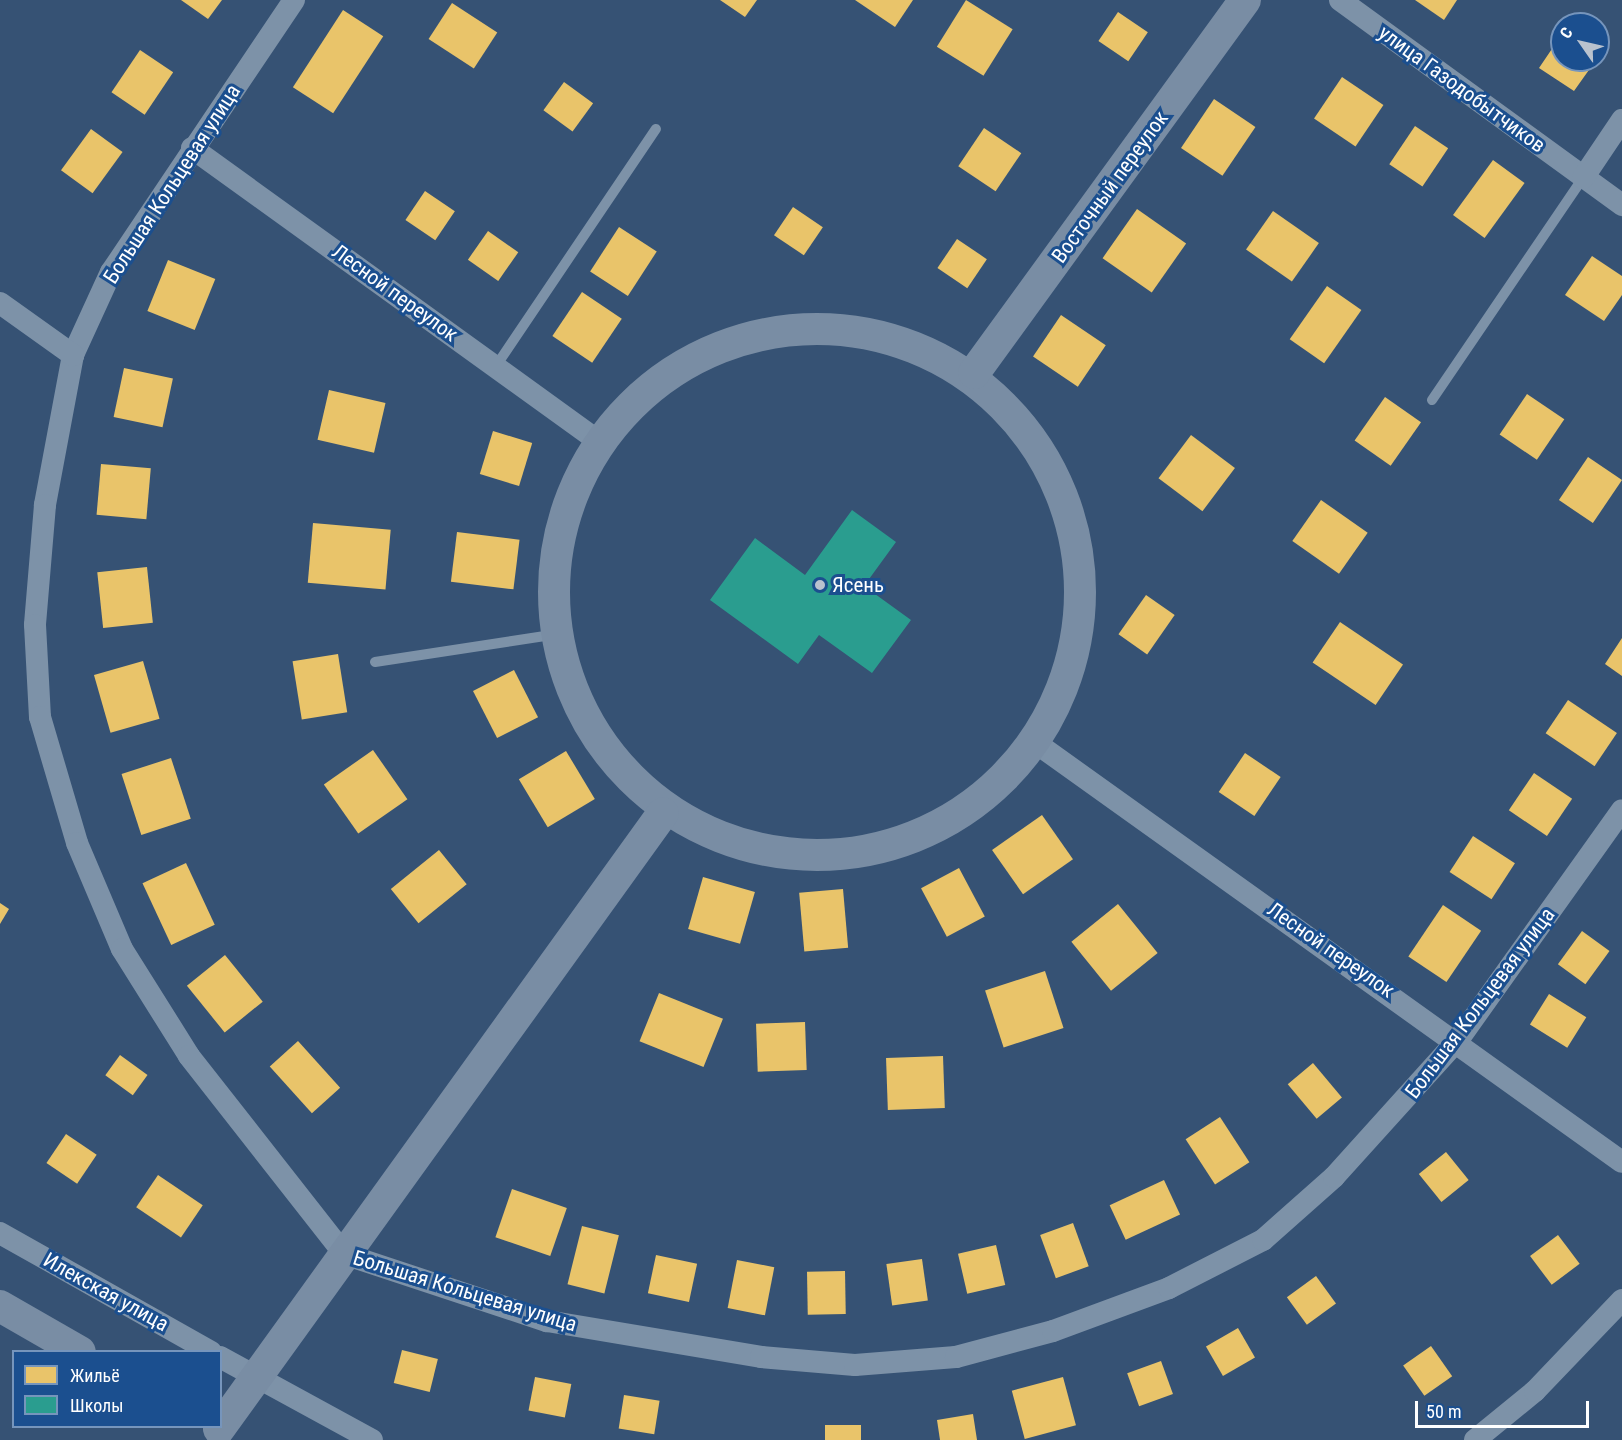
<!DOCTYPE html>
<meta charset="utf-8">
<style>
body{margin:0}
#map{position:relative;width:1622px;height:1440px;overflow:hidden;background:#365274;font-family:"Roboto Condensed",sans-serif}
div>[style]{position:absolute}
.homes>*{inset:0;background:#e9c46a;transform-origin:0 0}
.schools>*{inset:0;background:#2a9d8f}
.lane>*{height:10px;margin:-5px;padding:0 5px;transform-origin:5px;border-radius:5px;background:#7d92a8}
.street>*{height:22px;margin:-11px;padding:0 11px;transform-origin:11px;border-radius:11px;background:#7d92a8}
.secondary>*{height:32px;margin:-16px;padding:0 16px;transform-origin:16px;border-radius:16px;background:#798da4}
.secondary>.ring{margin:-16px;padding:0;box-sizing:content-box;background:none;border:32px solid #798da4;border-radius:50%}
.dots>*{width:16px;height:16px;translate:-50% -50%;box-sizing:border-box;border:3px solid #1b4f8f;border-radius:50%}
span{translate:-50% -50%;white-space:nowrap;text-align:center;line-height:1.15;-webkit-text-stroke:6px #1b4f8f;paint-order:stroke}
.street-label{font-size:21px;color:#fff}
.poi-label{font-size:21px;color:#fff}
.left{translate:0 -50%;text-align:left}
.legend{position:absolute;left:12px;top:1350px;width:210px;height:78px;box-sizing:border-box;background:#1b4f8f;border:2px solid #7695bc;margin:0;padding:8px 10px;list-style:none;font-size:18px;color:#fff}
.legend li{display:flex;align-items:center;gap:12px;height:30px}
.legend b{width:30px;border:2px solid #7695bc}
.north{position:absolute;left:1550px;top:12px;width:60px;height:60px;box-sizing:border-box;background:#1b4f8f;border:2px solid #7695bc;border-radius:50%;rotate:304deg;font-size:16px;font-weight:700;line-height:24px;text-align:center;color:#fff}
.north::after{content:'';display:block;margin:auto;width:21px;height:27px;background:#b9c2ce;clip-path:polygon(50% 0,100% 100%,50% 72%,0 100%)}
.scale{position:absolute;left:1415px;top:1401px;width:174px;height:27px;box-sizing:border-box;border:3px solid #fff;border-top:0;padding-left:8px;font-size:18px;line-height:21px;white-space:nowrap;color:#fff;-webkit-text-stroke:4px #1b4f8f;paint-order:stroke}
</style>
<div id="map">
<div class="homes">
<i style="clip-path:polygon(181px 0,222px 0,208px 19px)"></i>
<i style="clip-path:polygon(720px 0,757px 0,745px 17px)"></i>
<i style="clip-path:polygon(855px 0,913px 0,895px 27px)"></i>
<i style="left:966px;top:0;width:55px;height:55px;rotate:32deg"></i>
<i style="clip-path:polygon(1415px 0,1457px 0,1444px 20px)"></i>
<i style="left:452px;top:3px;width:54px;height:43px;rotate:33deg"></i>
<i style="left:343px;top:10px;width:48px;height:92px;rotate:33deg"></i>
<i style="left:1118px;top:12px;width:36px;height:35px;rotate:34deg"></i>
<i style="clip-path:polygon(1562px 34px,1562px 60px,1596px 60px,1574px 91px,1539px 68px)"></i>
<i style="left:140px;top:50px;width:40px;height:51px;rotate:34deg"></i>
<i style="left:1342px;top:77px;width:50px;height:50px;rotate:34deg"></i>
<i style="left:564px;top:82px;width:36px;height:35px;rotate:36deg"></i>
<i style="left:1214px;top:99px;width:50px;height:59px;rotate:34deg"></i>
<i style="left:1415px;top:126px;width:40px;height:46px;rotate:34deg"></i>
<i style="left:984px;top:128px;width:45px;height:46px;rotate:34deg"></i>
<i style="left:91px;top:129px;width:39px;height:51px;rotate:36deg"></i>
<i style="left:1493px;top:160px;width:39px;height:68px;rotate:36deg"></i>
<i style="left:425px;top:191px;width:36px;height:35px;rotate:34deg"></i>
<i style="left:793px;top:207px;width:36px;height:34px;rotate:34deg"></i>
<i style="left:1137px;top:209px;width:60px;height:60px;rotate:35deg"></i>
<i style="left:1273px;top:211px;width:56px;height:47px;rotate:35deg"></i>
<i style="left:619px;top:227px;width:45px;height:53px;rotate:33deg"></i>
<i style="left:488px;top:231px;width:37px;height:35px;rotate:35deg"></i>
<i style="left:957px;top:239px;width:36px;height:35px;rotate:34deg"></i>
<i style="clip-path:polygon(1592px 256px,1622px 276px,1622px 295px,1604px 321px,1565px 295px)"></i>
<i style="left:168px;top:260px;width:51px;height:55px;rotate:22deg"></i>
<i style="left:1327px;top:286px;width:42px;height:65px;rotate:35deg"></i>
<i style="left:582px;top:292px;width:48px;height:53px;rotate:34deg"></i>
<i style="left:1061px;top:315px;width:54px;height:50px;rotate:34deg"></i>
<i style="left:124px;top:368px;width:50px;height:50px;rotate:12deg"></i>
<i style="left:329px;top:390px;width:58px;height:51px;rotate:13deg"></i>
<i style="left:1527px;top:394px;width:45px;height:49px;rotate:34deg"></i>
<i style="left:1385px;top:397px;width:44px;height:53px;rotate:35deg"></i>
<i style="left:493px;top:431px;width:41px;height:45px;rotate:17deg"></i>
<i style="left:1191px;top:435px;width:55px;height:54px;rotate:37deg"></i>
<i style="left:1588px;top:457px;width:41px;height:52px;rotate:34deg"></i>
<i style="left:101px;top:464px;width:50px;height:51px;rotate:5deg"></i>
<i style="left:1321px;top:500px;width:57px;height:50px;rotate:35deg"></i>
<i style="left:313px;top:523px;width:78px;height:60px;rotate:5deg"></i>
<i style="left:457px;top:532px;width:63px;height:50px;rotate:7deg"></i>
<i style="left:147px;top:567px;width:56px;height:50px;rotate:84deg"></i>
<i style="left:1146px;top:595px;width:35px;height:48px;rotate:35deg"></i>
<i style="left:1340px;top:622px;width:76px;height:49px;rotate:34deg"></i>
<i style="clip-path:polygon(1622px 638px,1622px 676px,1605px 664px)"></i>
<i style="left:338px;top:654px;width:59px;height:46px;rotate:81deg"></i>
<i style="left:143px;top:661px;width:60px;height:51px;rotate:74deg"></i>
<i style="left:514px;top:670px;width:53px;height:46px;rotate:63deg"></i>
<i style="left:1568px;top:700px;width:59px;height:40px;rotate:34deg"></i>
<i style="left:373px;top:750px;width:60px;height:60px;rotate:55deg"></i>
<i style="left:566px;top:751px;width:56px;height:55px;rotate:59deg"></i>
<i style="left:1245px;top:753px;width:43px;height:47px;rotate:34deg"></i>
<i style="left:171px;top:758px;width:64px;height:52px;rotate:72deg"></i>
<i style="left:1534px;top:773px;width:46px;height:45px;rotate:34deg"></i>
<i style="left:1042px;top:815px;width:54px;height:61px;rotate:55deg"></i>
<i style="left:1473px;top:836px;width:50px;height:43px;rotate:33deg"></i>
<i style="left:439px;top:850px;width:44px;height:62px;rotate:51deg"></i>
<i style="left:186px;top:863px;width:68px;height:48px;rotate:65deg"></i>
<i style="left:959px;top:868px;width:55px;height:43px;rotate:62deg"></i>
<i style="left:703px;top:877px;width:54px;height:54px;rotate:16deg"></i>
<i style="left:843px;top:889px;width:59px;height:44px;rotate:85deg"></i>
<i style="clip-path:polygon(0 903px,9px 909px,0 924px)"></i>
<i style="left:1118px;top:904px;width:63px;height:60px;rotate:51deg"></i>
<i style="left:1443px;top:905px;width:46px;height:62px;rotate:34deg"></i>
<i style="left:1582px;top:931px;width:34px;height:41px;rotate:36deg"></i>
<i style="left:225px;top:955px;width:60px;height:49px;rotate:51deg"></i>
<i style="left:1045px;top:971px;width:60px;height:63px;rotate:72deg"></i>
<i style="left:659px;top:993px;width:69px;height:52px;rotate:22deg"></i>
<i style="left:1549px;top:994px;width:44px;height:36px;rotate:32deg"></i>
<i style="left:805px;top:1022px;width:48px;height:49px;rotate:88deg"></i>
<i style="left:298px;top:1041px;width:63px;height:38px;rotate:48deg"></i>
<i style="left:120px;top:1055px;width:34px;height:25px;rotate:36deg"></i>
<i style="left:943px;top:1056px;width:52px;height:57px;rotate:88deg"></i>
<i style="left:1313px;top:1063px;width:45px;height:33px;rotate:50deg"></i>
<i style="left:1220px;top:1117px;width:54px;height:41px;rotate:57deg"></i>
<i style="left:66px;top:1134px;width:37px;height:35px;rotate:34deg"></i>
<i style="left:1446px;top:1152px;width:36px;height:35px;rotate:51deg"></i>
<i style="left:158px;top:1175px;width:54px;height:39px;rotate:34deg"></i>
<i style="left:1164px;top:1180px;width:38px;height:60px;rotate:65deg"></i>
<i style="left:512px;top:1189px;width:58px;height:51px;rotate:19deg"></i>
<i style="left:1073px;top:1223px;width:46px;height:35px;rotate:70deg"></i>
<i style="left:582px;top:1226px;width:38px;height:60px;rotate:14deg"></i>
<i style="left:1558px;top:1235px;width:36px;height:35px;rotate:53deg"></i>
<i style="left:996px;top:1245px;width:41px;height:39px;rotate:77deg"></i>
<i style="left:656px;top:1255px;width:42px;height:39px;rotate:12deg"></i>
<i style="left:922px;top:1259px;width:42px;height:36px;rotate:82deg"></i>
<i style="left:737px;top:1260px;width:38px;height:49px;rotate:11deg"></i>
<i style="left:845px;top:1271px;width:43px;height:38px;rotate:89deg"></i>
<i style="left:1316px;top:1276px;width:34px;height:36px;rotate:54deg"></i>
<i style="left:1238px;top:1328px;width:34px;height:37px;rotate:60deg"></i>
<i style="left:1431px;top:1346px;width:37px;height:34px;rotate:55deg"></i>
<i style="left:402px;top:1350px;width:37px;height:34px;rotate:14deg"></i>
<i style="left:1161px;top:1361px;width:35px;height:36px;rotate:70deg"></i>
<i style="left:535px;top:1377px;width:37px;height:34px;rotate:11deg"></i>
<i style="left:1063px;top:1377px;width:50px;height:53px;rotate:75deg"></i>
<i style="left:624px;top:1395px;width:36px;height:34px;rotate:9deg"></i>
<i style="clip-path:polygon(973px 1414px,977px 1440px,940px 1440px,937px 1420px)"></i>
<i style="left:825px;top:1425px;width:36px;height:15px"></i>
</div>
<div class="schools">
<i style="clip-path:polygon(852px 510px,896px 542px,864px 586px,911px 620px,872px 673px,819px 635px,798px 664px,710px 600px,755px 538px,805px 575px)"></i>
</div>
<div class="lane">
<i style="left:496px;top:366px;width:286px;rotate:-56deg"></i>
<i style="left:1432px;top:400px;width:268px;rotate:-55.8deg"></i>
<i style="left:375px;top:662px;width:185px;rotate:-8.7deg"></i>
</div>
<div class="street">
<i style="left:294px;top:0;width:328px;rotate:123.9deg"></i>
<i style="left:111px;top:272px;width:91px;rotate:114.6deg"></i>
<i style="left:73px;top:355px;width:153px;rotate:100.6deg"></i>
<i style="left:45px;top:505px;width:120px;rotate:94.8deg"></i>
<i style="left:35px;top:625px;width:92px;rotate:86.9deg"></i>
<i style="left:40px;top:717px;width:131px;rotate:73.6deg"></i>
<i style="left:77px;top:843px;width:115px;rotate:67deg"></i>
<i style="left:122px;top:949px;width:126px;rotate:57.9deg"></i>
<i style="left:189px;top:1056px;width:251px;rotate:51.9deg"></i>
<i style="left:344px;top:1254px;width:214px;rotate:18.3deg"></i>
<i style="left:547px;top:1321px;width:217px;rotate:9.5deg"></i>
<i style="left:761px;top:1357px;width:94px;rotate:4.9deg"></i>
<i style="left:855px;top:1365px;width:101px;rotate:-4.5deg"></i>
<i style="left:956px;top:1357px;width:100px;rotate:-15deg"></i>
<i style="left:1053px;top:1331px;width:124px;rotate:-20.3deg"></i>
<i style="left:1169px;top:1288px;width:106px;rotate:-27.1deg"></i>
<i style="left:1263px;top:1240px;width:95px;rotate:-41.6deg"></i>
<i style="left:1334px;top:1177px;width:185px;rotate:-47.9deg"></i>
<i style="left:1458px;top:1040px;width:282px;rotate:-54.5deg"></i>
<i style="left:1340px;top:0;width:349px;rotate:36deg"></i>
<i style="left:192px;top:148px;width:498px;rotate:35.8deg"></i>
<i style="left:1583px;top:178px;width:70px;rotate:-56.1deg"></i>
<i style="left:0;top:303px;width:90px;rotate:35.5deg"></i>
<i style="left:1036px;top:743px;width:720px;rotate:35.57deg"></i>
<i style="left:0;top:1233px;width:242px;rotate:29.4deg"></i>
<i style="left:220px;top:1357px;width:173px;rotate:28.6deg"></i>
<i style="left:1475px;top:1440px;width:77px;rotate:-39.2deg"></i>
<i style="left:1535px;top:1391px;width:126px;rotate:-46.3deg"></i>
</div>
<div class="secondary">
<i class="ring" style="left:554px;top:329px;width:494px;height:494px"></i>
<i style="left:974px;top:373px;width:461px;rotate:-54deg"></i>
<i style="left:0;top:1306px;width:92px;rotate:29.9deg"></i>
<i style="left:219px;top:1429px;width:759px;rotate:-54.22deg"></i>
</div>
<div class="dots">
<i style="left:820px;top:585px;background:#b9c2ce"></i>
</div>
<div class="street-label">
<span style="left:1462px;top:89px;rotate:36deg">улица Газодобытчиков</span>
<span style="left:172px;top:184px;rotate:-57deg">Большая Кольцевая улица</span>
<span style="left:1110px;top:187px;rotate:-54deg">Восточный переулок</span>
<span style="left:395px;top:293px;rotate:36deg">Лесной переулок</span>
<span style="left:1331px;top:950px;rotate:35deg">Лесной переулок</span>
<span style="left:1480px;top:1003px;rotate:-53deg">Большая Кольцевая улица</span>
<span style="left:465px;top:1291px;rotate:17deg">Большая Кольцевая улица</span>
<span style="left:106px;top:1292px;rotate:29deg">Илекская улица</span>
</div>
<div class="poi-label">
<span class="left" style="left:832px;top:585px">Ясень</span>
</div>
<ul class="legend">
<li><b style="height:16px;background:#e9c46a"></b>Жильё</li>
<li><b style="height:16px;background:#2a9d8f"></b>Школы</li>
</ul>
<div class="north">С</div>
<div class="scale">50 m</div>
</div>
